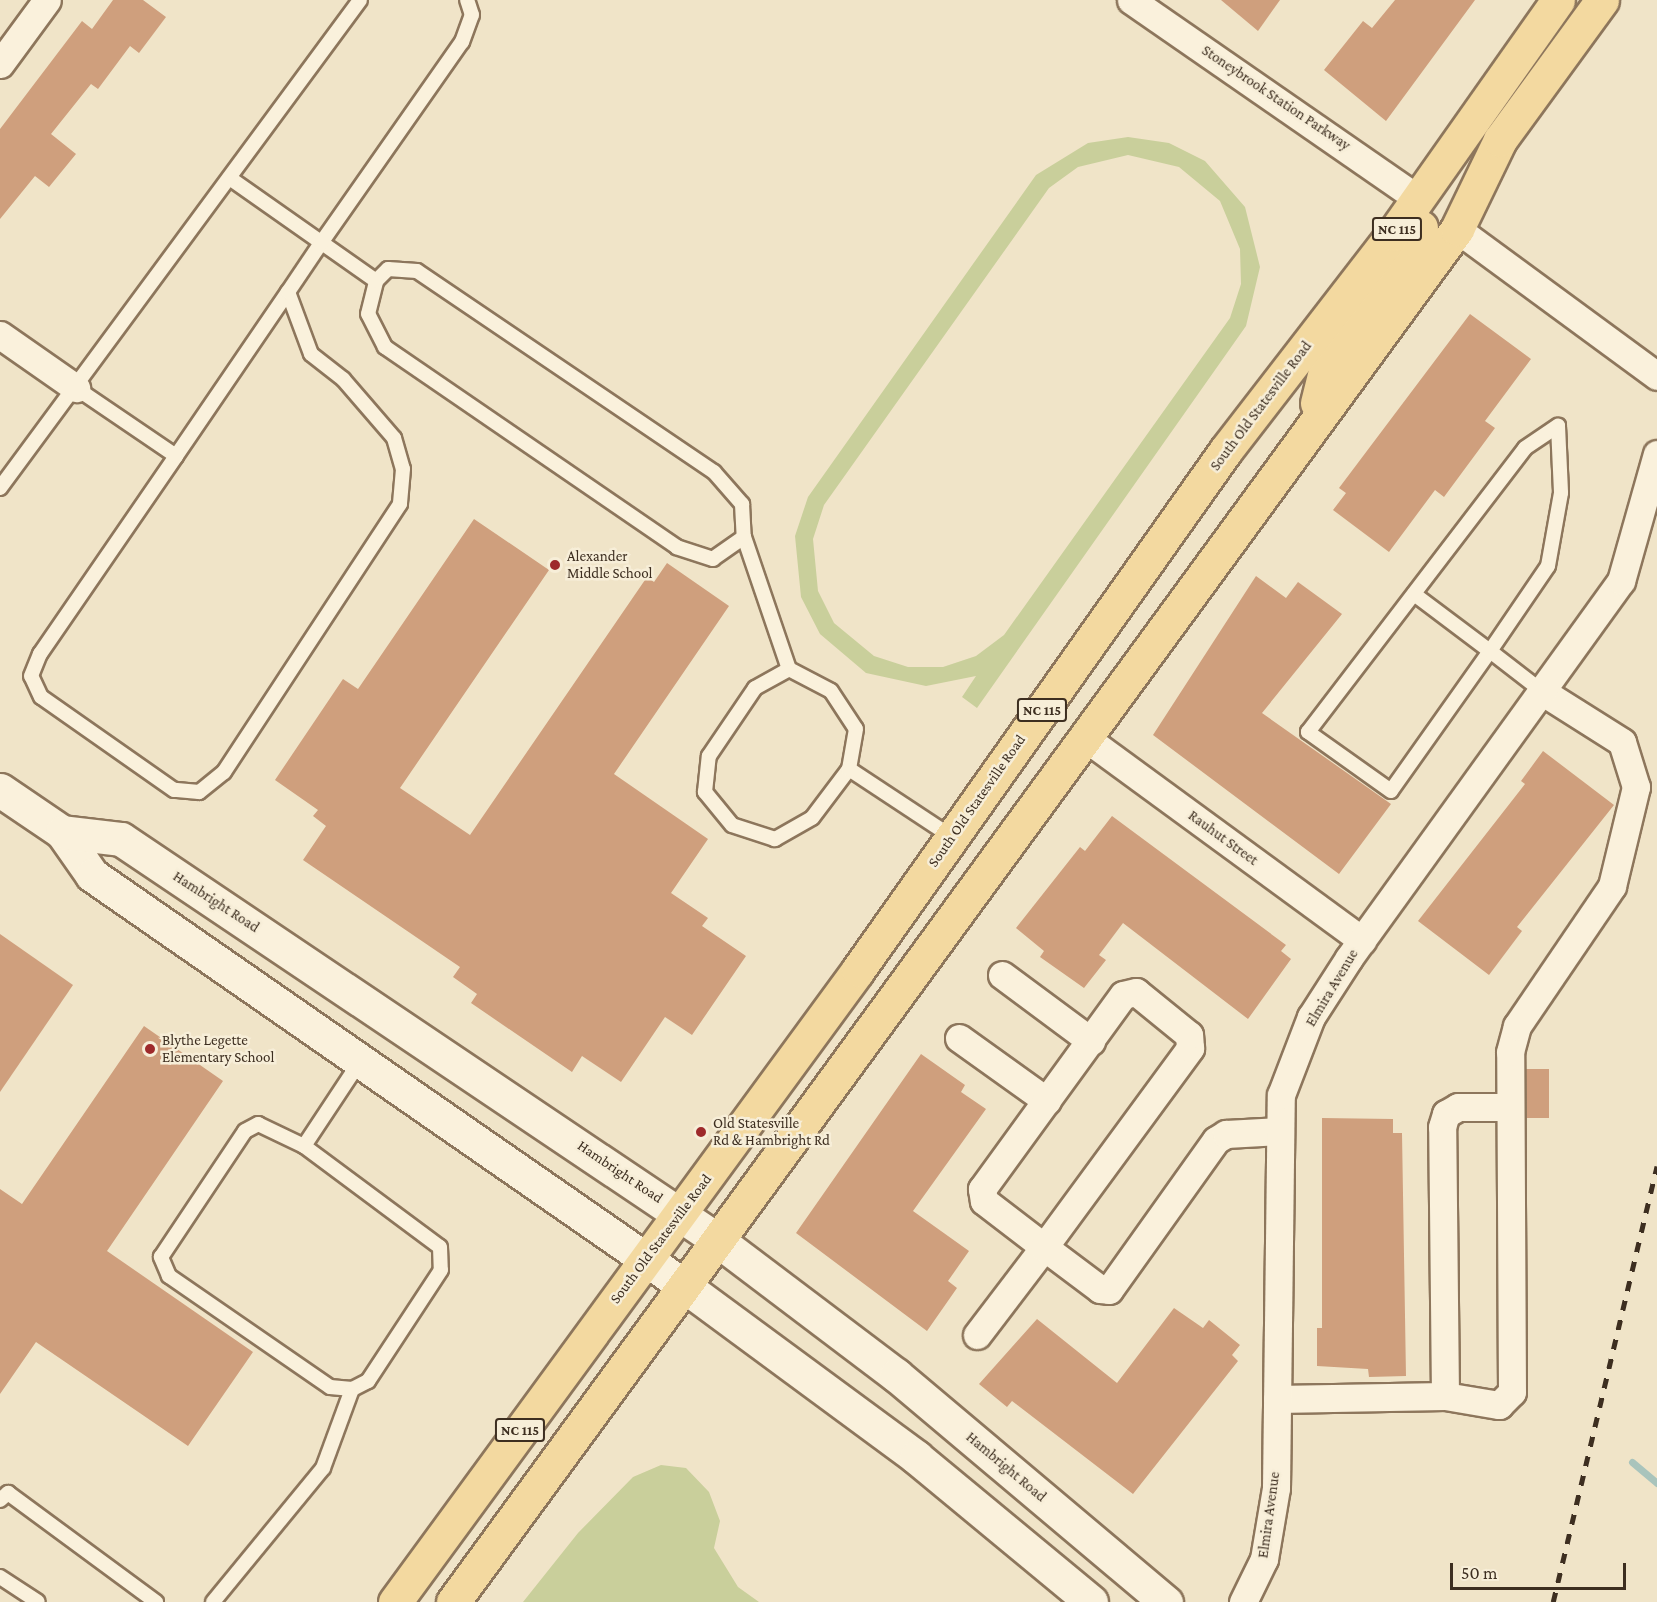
<!DOCTYPE html>
<style>
body{margin:0}
#map{position:relative;width:1657px;height:1602px;overflow:hidden;background:#f0e4c8;font-family:"Crimson Pro",serif}
div>[style]{position:absolute}
.green>*{inset:0;background:#c9cf9b}
.stream>*{height:7px;margin:-3.5px;padding:0 3.5px;transform-origin:3.5px;border-radius:3.5px;background:#a9c4bc}
.building>*{inset:0;background:#cf9f7d;transform-origin:0 0}
.roads{filter:drop-shadow(2px 0 #8d765c) drop-shadow(-2px 0 #8d765c) drop-shadow(0 2px #8d765c) drop-shadow(0 -2px #8d765c)}
.service>*{height:14px;margin:-7px;padding:0 7px;transform-origin:7px;border-radius:7px;background:#faf1dc}
.minor>*{height:27px;margin:-13.5px;padding:0 13.5px;transform-origin:13.5px;border-radius:13.5px;background:#faf1dc}
.tertiary>*{height:33px;margin:-16.5px;padding:0 16.5px;transform-origin:16.5px;border-radius:16.5px;background:#faf1dc}
.secondary>*{height:33px;margin:-16.5px;padding:0 16.5px;transform-origin:16.5px;border-radius:16.5px;background:#faf1dc}
.primary>*{height:33px;margin:-16.5px;padding:0 16.5px;transform-origin:16.5px;border-radius:16.5px;background:#f3d9a0}
.rail>*{height:4.5px;margin-top:-2.25px;transform-origin:0;background:repeating-linear-gradient(90deg,#3d2e20 0 10px,transparent 0 20px)}
.dots>*{width:16px;height:16px;translate:-50% -50%;box-sizing:border-box;border:3px solid #f7eed8;border-radius:50%}
span{translate:-50% -50%;white-space:nowrap;text-align:center;line-height:1.15;-webkit-text-stroke:5px #f7eed8;paint-order:stroke}
.shield-label span{padding:2px 4px;background:#f7eed8;border:2px solid;border-radius:4px;-webkit-text-stroke-width:0}
.shield-label{font-size:14px;color:#3d2e20;font-weight:700}
.street-label{font-size:15px;color:#3d2e20}
.poi-label{font-size:15px;color:#3d2e20}
.left{translate:0 -50%;text-align:left}
.scale{position:absolute;left:1450px;top:1563px;width:176px;height:27px;box-sizing:border-box;border:3px solid #3d2e20;border-top:0;padding-left:8px;font-size:18px;line-height:21px;white-space:nowrap;color:#3d2e20;-webkit-text-stroke:4px #f7eed8;paint-order:stroke}
</style>
<div id="map">
<div class="green">
<i style="clip-path:polygon(evenodd,1128px 137px,1169px 143px,1205px 161px,1245px 207px,1260px 267px,1246px 326px,977px 708px,962px 697px,976px 676px,926px 686px,866px 673px,820px 634px,801px 597px,795px 536px,808px 497px,1036px 175px,1088px 143px,1128px 137px,1128px 155px,1179px 167px,1220px 201px,1240px 249px,1241px 284px,1230px 318px,1004px 635px,976px 656px,943px 667px,908px 667px,874px 656px,834px 623px,818px 591px,813px 539px,824px 505px,1049px 188px,1078px 167px,1128px 155px)"></i>
<i style="clip-path:polygon(661px 1465px,686px 1468px,709px 1492px,720px 1521px,714px 1548px,738px 1587px,759px 1602px,523px 1602px,578px 1533px,633px 1477px)"></i>
</div>
<div class="stream">
<i style="left:1632px;top:1462px;width:33px;rotate:40deg"></i>
</div>
<div class="building">
<i style="clip-path:polygon(113px 0,143px 0,166px 17px,139px 53px,130px 46px,98px 89px,91px 84px,51px 134px,76px 154px,49px 187px,35px 176px,0 219px,0 129px,82px 21px,92px 29px)"></i>
<i style="clip-path:polygon(1221px 0,1280px 0,1258px 31px)"></i>
<i style="clip-path:polygon(1395px 0,1475px 0,1386px 121px,1324px 70px,1363px 21px,1372px 28px)"></i>
<i style="clip-path:polygon(1470px 314px,1531px 359px,1485px 421px,1495px 428px,1444px 497px,1435px 490px,1389px 552px,1333px 510px,1346px 493px,1339px 488px)"></i>
<i style="clip-path:polygon(474px 519px,549px 570px,400px 788px,470px 835px,647px 577px,654px 582px,667px 563px,729px 606px,614px 774px,708px 839px,671px 893px,708px 918px,702px 926px,746px 956px,692px 1035px,665px 1017px,621px 1082px,582px 1056px,572px 1072px,471px 1003px,477px 994px,453px 977px,460px 967px,303px 860px,326px 826px,313px 816px,318px 810px,275px 780px,343px 679px,358px 689px)"></i>
<i style="clip-path:polygon(1256px 576px,1286px 598px,1298px 582px,1342px 614px,1262px 713px,1391px 804px,1339px 874px,1153px 735px)"></i>
<i style="clip-path:polygon(1543px 751px,1614px 805px,1517px 927px,1522px 931px,1489px 975px,1418px 921px,1525px 784px,1521px 781px)"></i>
<i style="clip-path:polygon(1112px 816px,1286px 945px,1281px 951px,1291px 959px,1248px 1019px,1123px 923px,1099px 955px,1106px 960px,1084px 988px,1040px 957px,1044px 951px,1016px 928px,1080px 847px,1085px 851px)"></i>
<i style="clip-path:polygon(0 934px,73px 985px,0 1092px)"></i>
<i style="clip-path:polygon(144px 1026px,223px 1081px,107px 1251px,253px 1352px,188px 1446px,36px 1342px,0 1394px,0 1189px,22px 1204px)"></i>
<i style="clip-path:polygon(921px 1054px,965px 1085px,961px 1092px,986px 1109px,913px 1211px,969px 1251px,948px 1281px,957px 1288px,927px 1331px,796px 1233px)"></i>
<i style="left:1526px;top:1069px;width:23px;height:49px"></i>
<i style="clip-path:polygon(1322px 1118px,1393px 1119px,1393px 1133px,1402px 1133px,1406px 1376px,1369px 1377px,1368px 1369px,1317px 1366px,1317px 1328px,1322px 1328px)"></i>
<i style="clip-path:polygon(1174px 1308px,1203px 1328px,1209px 1320px,1240px 1345px,1232px 1355px,1238px 1361px,1133px 1494px,1012px 1401px,1007px 1407px,979px 1384px,1037px 1319px,1117px 1383px)"></i>
</div>
<div class="roads">
<div class="service">
<i style="left:231px;top:179px;width:177px;rotate:35.1deg"></i>
<i style="left:288px;top:292px;width:66px;rotate:69.6deg"></i>
<i style="left:311px;top:354px;width:41px;rotate:38deg"></i>
<i style="left:343px;top:379px;width:78px;rotate:49.2deg"></i>
<i style="left:394px;top:438px;width:32px;rotate:74deg"></i>
<i style="left:403px;top:469px;width:35px;rotate:95deg"></i>
<i style="left:400px;top:504px;width:321px;rotate:123.3deg"></i>
<i style="left:224px;top:772px;width:32px;rotate:141deg"></i>
<i style="left:199px;top:792px;width:25px;rotate:-175deg"></i>
<i style="left:174px;top:790px;width:162px;rotate:-145deg"></i>
<i style="left:41px;top:697px;width:23px;rotate:-115deg"></i>
<i style="left:31px;top:676px;width:24px;rotate:-68deg"></i>
<i style="left:40px;top:654px;width:240px;rotate:-55.5deg"></i>
<i style="left:176px;top:456px;width:199px;rotate:-55.7deg"></i>
<i style="left:288px;top:292px;width:59px;rotate:-56deg"></i>
<i style="left:321px;top:243px;width:246px;rotate:-55deg"></i>
<i style="left:462px;top:42px;width:29px;rotate:-70deg"></i>
<i style="left:472px;top:15px;width:16px;rotate:-108deg"></i>
<i style="left:76px;top:388px;width:121px;rotate:34.2deg"></i>
<i style="left:0;top:488px;width:606px;rotate:-53.58deg"></i>
<i style="left:744px;top:537px;width:38px;rotate:145deg"></i>
<i style="left:713px;top:559px;width:38px;rotate:-162deg"></i>
<i style="left:677px;top:547px;width:354px;rotate:-145.6deg"></i>
<i style="left:385px;top:347px;width:37px;rotate:-117deg"></i>
<i style="left:368px;top:314px;width:34px;rotate:-76deg"></i>
<i style="left:376px;top:281px;width:17px;rotate:-45deg"></i>
<i style="left:388px;top:269px;width:29px;rotate:4deg"></i>
<i style="left:417px;top:271px;width:359px;rotate:34.1deg"></i>
<i style="left:714px;top:472px;width:43px;rotate:48.8deg"></i>
<i style="left:742px;top:504px;width:33px;rotate:87deg"></i>
<i style="left:744px;top:537px;width:139px;rotate:71.2deg"></i>
<i style="left:1414px;top:594px;width:95px;rotate:36.9deg"></i>
<i style="left:1490px;top:651px;width:171px;rotate:125.3deg"></i>
<i style="left:1391px;top:791px;width:102px;rotate:-144.6deg"></i>
<i style="left:1308px;top:732px;width:357px;rotate:-52.6deg"></i>
<i style="left:1525px;top:448px;width:40px;rotate:-34deg"></i>
<i style="left:1558px;top:426px;width:67px;rotate:87.4deg"></i>
<i style="left:1561px;top:493px;width:74px;rotate:100.1deg"></i>
<i style="left:1548px;top:566px;width:103px;rotate:124.3deg"></i>
<i style="left:1490px;top:651px;width:67px;rotate:37.7deg"></i>
<i style="left:789px;top:669px;width:47px;rotate:27.6deg"></i>
<i style="left:831px;top:691px;width:45px;rotate:56.7deg"></i>
<i style="left:856px;top:729px;width:41px;rotate:99.9deg"></i>
<i style="left:849px;top:769px;width:61px;rotate:127.1deg"></i>
<i style="left:812px;top:818px;width:43px;rotate:150.4deg"></i>
<i style="left:775px;top:839px;width:45px;rotate:-162deg"></i>
<i style="left:732px;top:825px;width:43px;rotate:-129.3deg"></i>
<i style="left:705px;top:792px;width:36px;rotate:-84deg"></i>
<i style="left:709px;top:756px;width:82px;rotate:-55.9deg"></i>
<i style="left:755px;top:688px;width:39px;rotate:-29deg"></i>
<i style="left:849px;top:769px;width:123px;rotate:33.4deg"></i>
<i style="left:258px;top:1124px;width:51px;rotate:25.6deg"></i>
<i style="left:304px;top:1146px;width:169px;rotate:36.6deg"></i>
<i style="left:440px;top:1247px;width:23px;rotate:88deg"></i>
<i style="left:441px;top:1270px;width:133px;rotate:123.3deg"></i>
<i style="left:368px;top:1381px;width:18px;rotate:153deg"></i>
<i style="left:352px;top:1389px;width:22px;rotate:-175deg"></i>
<i style="left:330px;top:1387px;width:196px;rotate:-145.4deg"></i>
<i style="left:169px;top:1276px;width:21px;rotate:-113deg"></i>
<i style="left:161px;top:1257px;width:151px;rotate:-56.3deg"></i>
<i style="left:245px;top:1131px;width:15px;rotate:-28deg"></i>
<i style="left:304px;top:1146px;width:100px;rotate:-56.5deg"></i>
<i style="left:0;top:1500px;width:11px;rotate:-41deg"></i>
<i style="left:8px;top:1493px;width:184px;rotate:36.4deg"></i>
<i style="left:0;top:1577px;width:45px;rotate:33.3deg"></i>
<i style="left:213px;top:1602px;width:173px;rotate:-50.6deg"></i>
<i style="left:323px;top:1468px;width:84px;rotate:-69.8deg"></i>
</div>
<div class="minor">
<i style="left:1131px;top:0;width:349px;rotate:34.7deg"></i>
<i style="left:0;top:64px;width:79px;rotate:-53.7deg"></i>
<i style="left:1457px;top:229px;width:248px;rotate:36.3deg"></i>
<i style="left:0;top:335px;width:93px;rotate:34.9deg"></i>
<i style="left:1083px;top:736px;width:346px;rotate:36.2deg"></i>
<i style="left:1002px;top:975px;width:111px;rotate:36.6deg"></i>
<i style="left:959px;top:1038px;width:108px;rotate:35.6deg"></i>
<i style="left:977px;top:1335px;width:111px;rotate:-52.7deg"></i>
<i style="left:1044px;top:1247px;width:247px;rotate:-53.7deg"></i>
<i style="left:1190px;top:1048px;width:13px;rotate:-94deg"></i>
<i style="left:1189px;top:1035px;width:68px;rotate:-140.9deg"></i>
<i style="left:1136px;top:992px;width:13px;rotate:167deg"></i>
<i style="left:1123px;top:995px;width:240px;rotate:126deg"></i>
<i style="left:982px;top:1189px;width:12px;rotate:81deg"></i>
<i style="left:984px;top:1201px;width:76px;rotate:37.5deg"></i>
<i style="left:1044px;top:1247px;width:70px;rotate:36.9deg"></i>
<i style="left:1100px;top:1289px;width:9px;rotate:6deg"></i>
<i style="left:1109px;top:1290px;width:184px;rotate:-54.5deg"></i>
<i style="left:1216px;top:1140px;width:12px;rotate:-31deg"></i>
<i style="left:1226px;top:1134px;width:54px;rotate:-3.2deg"></i>
<i style="left:1445px;top:1396px;width:269px;rotate:-90.6deg"></i>
<i style="left:1442px;top:1127px;width:14px;rotate:-73deg"></i>
<i style="left:1446px;top:1114px;width:14px;rotate:-30deg"></i>
<i style="left:1458px;top:1107px;width:52px"></i>
<i style="left:1277px;top:1399px;width:168px;rotate:-1deg"></i>
<i style="left:1445px;top:1396px;width:55px;rotate:9.5deg"></i>
<i style="left:1499px;top:1405px;width:18px;rotate:-45deg"></i>
<i style="left:1512px;top:1392px;width:340px;rotate:-90.3deg"></i>
<i style="left:1510px;top:1052px;width:27px;rotate:-75deg"></i>
<i style="left:1517px;top:1026px;width:169px;rotate:-55.8deg"></i>
<i style="left:1612px;top:886px;width:102px;rotate:-76.4deg"></i>
<i style="left:1636px;top:787px;width:47px;rotate:-107.3deg"></i>
<i style="left:1622px;top:742px;width:93px;rotate:-147.7deg"></i>
<i style="left:1243px;top:1602px;width:48px;rotate:-64deg"></i>
<i style="left:1264px;top:1559px;width:72px;rotate:-80.4deg"></i>
<i style="left:1276px;top:1488px;width:393px;rotate:-89.3deg"></i>
<i style="left:1281px;top:1095px;width:84px;rotate:-69deg"></i>
<i style="left:1311px;top:1017px;width:70px;rotate:-57.2deg"></i>
<i style="left:1349px;top:958px;width:465px;rotate:-54.2deg"></i>
<i style="left:1621px;top:581px;width:132px;rotate:-74.2deg"></i>
</div>
<div class="tertiary">
<i style="left:716px;top:1239px;width:226px;rotate:37.1deg"></i>
<i style="left:896px;top:1375px;width:353px;rotate:40.1deg"></i>
<i style="left:683px;top:1285px;width:290px;rotate:36.4deg"></i>
<i style="left:916px;top:1457px;width:227px;rotate:39.6deg"></i>
</div>
<div class="secondary">
<i style="left:0;top:790px;width:75px;rotate:34.1deg"></i>
<i style="left:62px;top:832px;width:52px;rotate:55.1deg"></i>
<i style="left:92px;top:875px;width:719px;rotate:34.75deg"></i>
<i style="left:62px;top:832px;width:59px;rotate:6.8deg"></i>
<i style="left:121px;top:839px;width:717px;rotate:33.91deg"></i>
</div>
<div class="primary">
<i style="left:1317px;top:403px;width:34px;rotate:-76deg"></i>
<i style="left:1325px;top:370px;width:172px;rotate:-56.1deg"></i>
<i style="left:395px;top:1602px;width:783px;rotate:-53.77deg"></i>
<i style="left:858px;top:970px;width:637px;rotate:-54.71deg"></i>
<i style="left:1226px;top:450px;width:273px;rotate:-52.3deg"></i>
<i style="left:1393px;top:234px;width:286px;rotate:-54.8deg"></i>
<i style="left:453px;top:1602px;width:1701px;rotate:-53.82deg"></i>
<i style="left:1457px;top:229px;width:99px;rotate:-64.2deg"></i>
<i style="left:1500px;top:140px;width:173px;rotate:-53.9deg"></i>
</div>
</div>
<div class="rail">
<i style="left:1553px;top:1602px;width:448px;rotate:-76.6deg"></i>
</div>
<div class="dots">
<i style="left:555px;top:565px;background:#9e2a2b"></i>
<i style="left:150px;top:1049px;background:#9e2a2b"></i>
<i style="left:701px;top:1132px;background:#9e2a2b"></i>
</div>
<div class="shield-label">
<span style="left:1397px;top:229px">NC 115</span>
<span style="left:1042px;top:710px">NC 115</span>
<span style="left:520px;top:1430px">NC 115</span>
</div>
<div class="street-label">
<span style="left:1276px;top:98px;rotate:34deg">Stoneybrook Station Parkway</span>
<span style="left:1261px;top:406px;rotate:-53deg">South Old Statesville Road</span>
<span style="left:977px;top:801px;rotate:-55deg">South Old Statesville Road</span>
<span style="left:1223px;top:838px;rotate:36deg">Rauhut Street</span>
<span style="left:216px;top:902px;rotate:33deg">Hambright Road</span>
<span style="left:1332px;top:988px;rotate:-59deg">Elmira Avenue</span>
<span style="left:620px;top:1172px;rotate:34deg">Hambright Road</span>
<span style="left:661px;top:1239px;rotate:-53deg">South Old Statesville Road</span>
<span style="left:1006px;top:1467px;rotate:40deg">Hambright Road</span>
<span style="left:1269px;top:1515px;rotate:-82deg">Elmira Avenue</span>
</div>
<div class="poi-label">
<span class="left" style="left:567px;top:565px">Alexander<br>Middle School</span>
<span class="left" style="left:162px;top:1049px">Blythe Legette<br>Elementary School</span>
<span class="left" style="left:713px;top:1132px">Old Statesville<br>Rd &amp; Hambright Rd</span>
</div>
<div class="scale">50 m</div>
</div>
